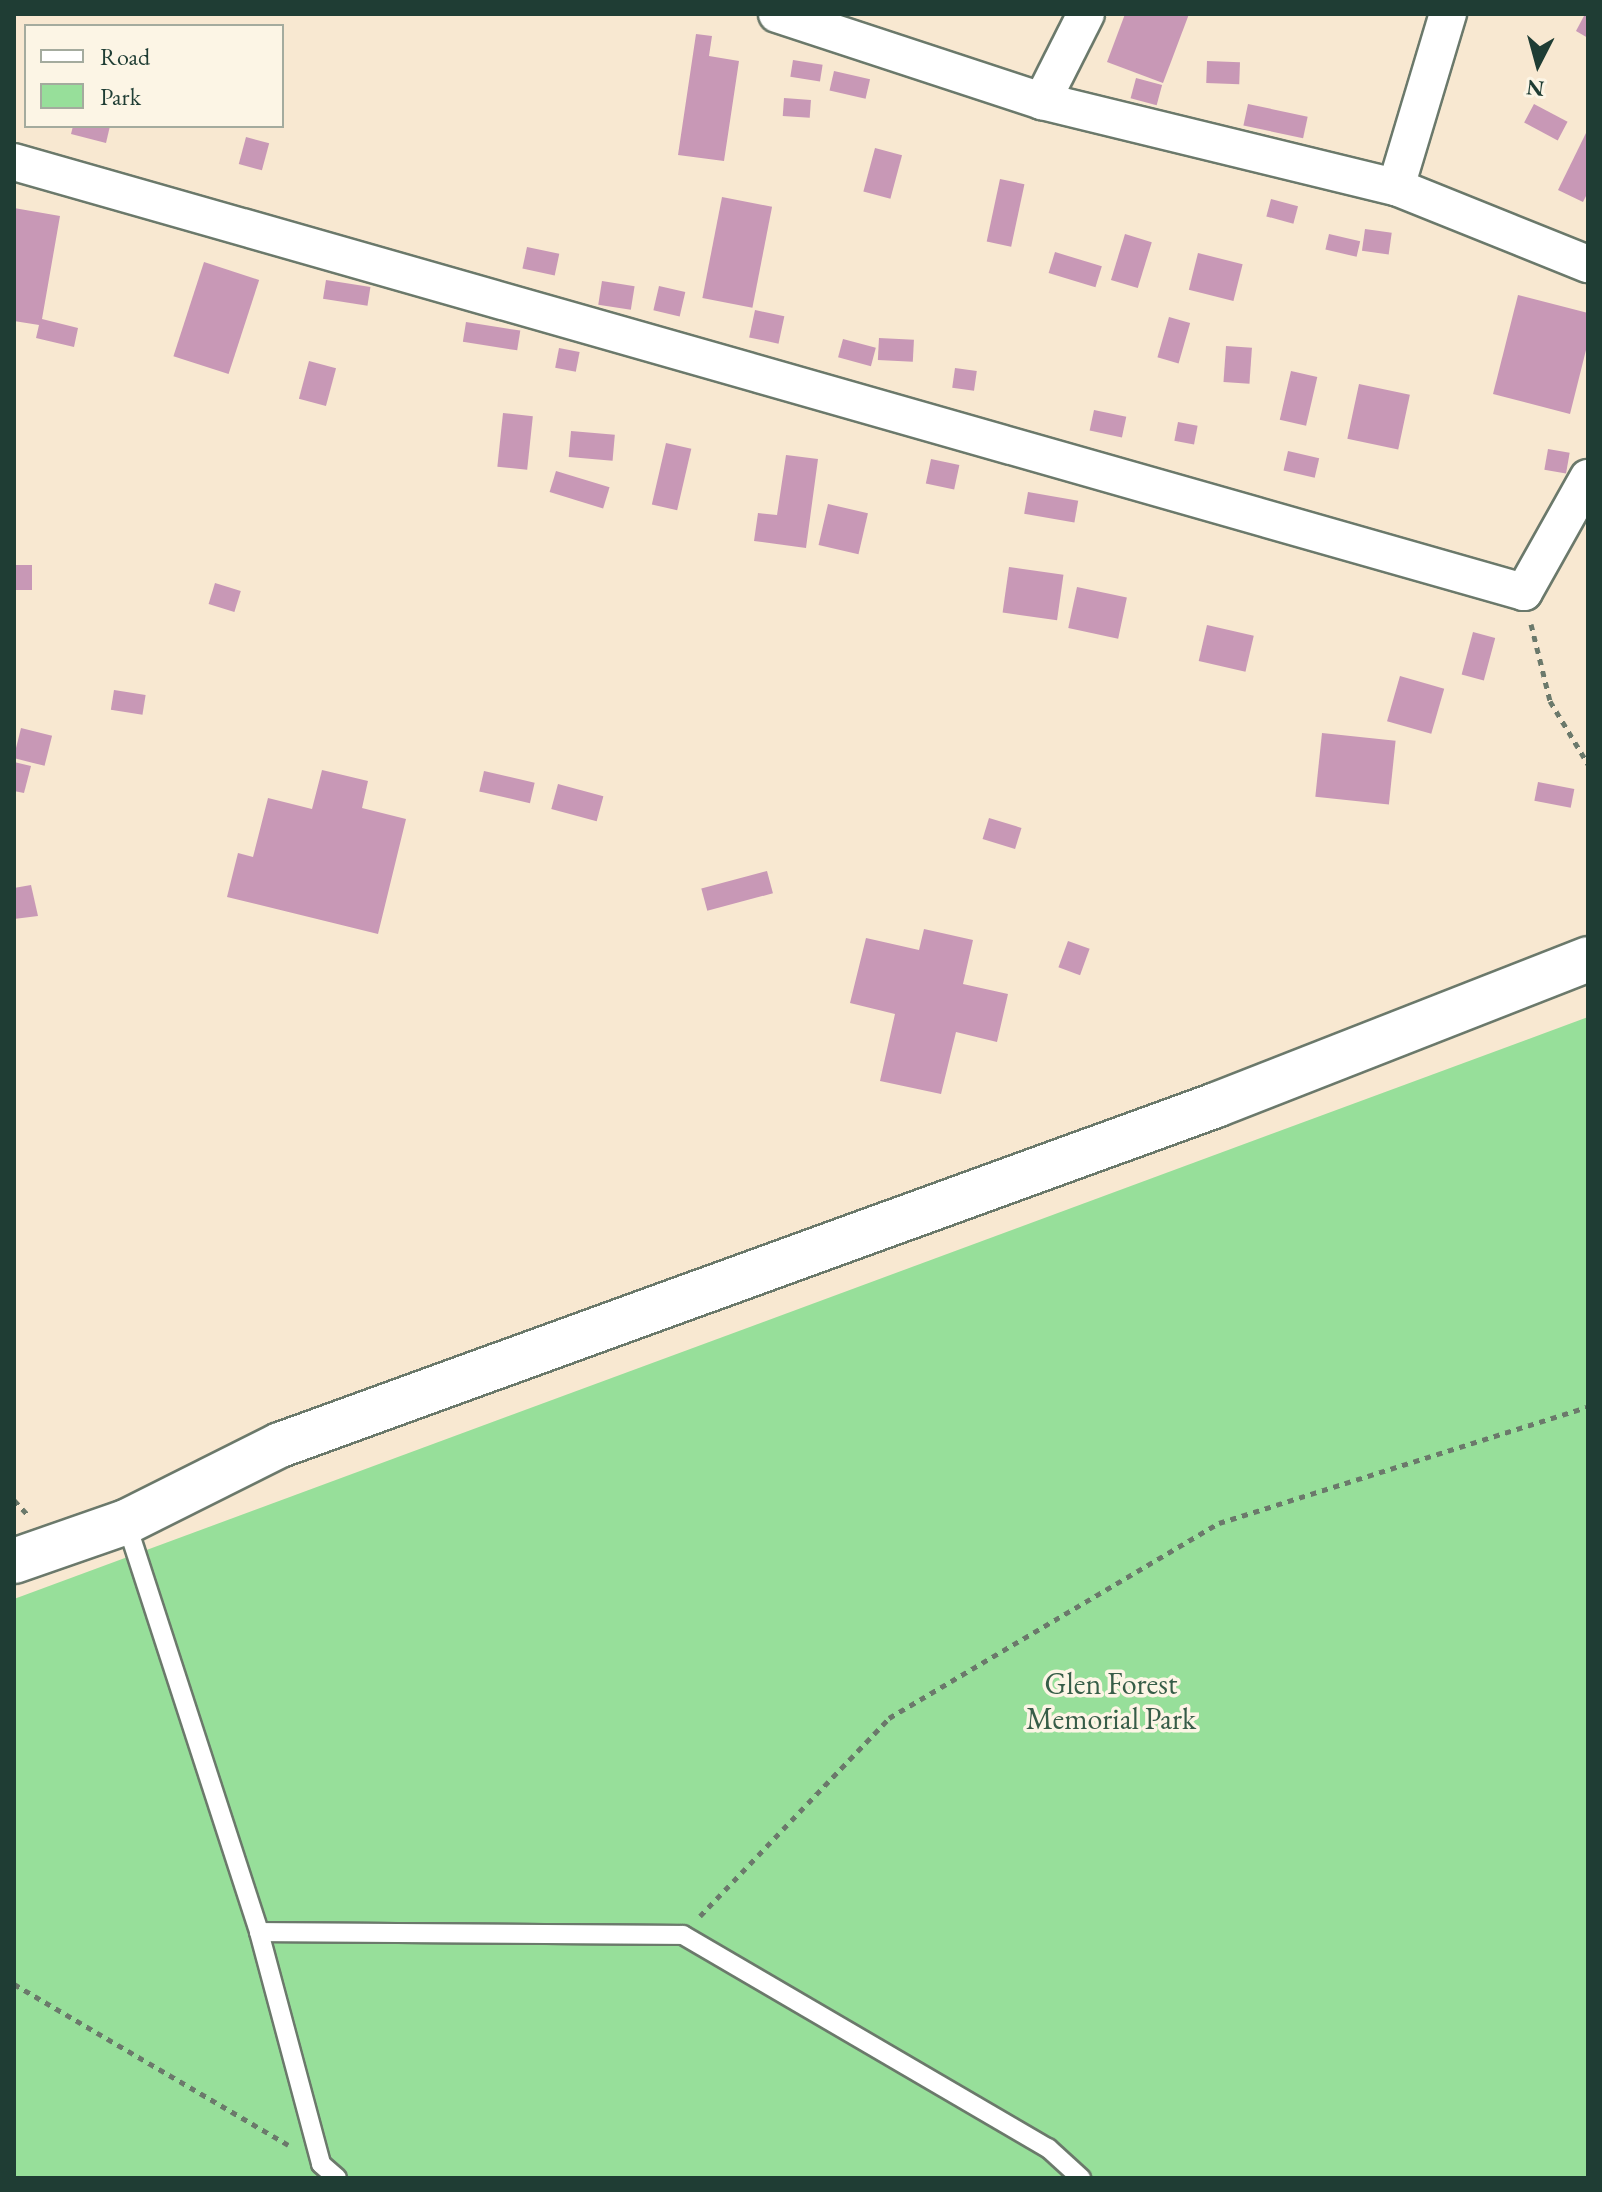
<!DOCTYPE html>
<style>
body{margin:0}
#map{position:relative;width:1602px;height:2192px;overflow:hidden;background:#f8e8d1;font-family:"EB Garamond",serif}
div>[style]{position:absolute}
.green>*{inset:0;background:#97df9a}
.building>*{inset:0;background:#c898b6;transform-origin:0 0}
.path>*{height:5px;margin-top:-2.5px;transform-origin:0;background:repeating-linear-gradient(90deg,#6b796b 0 6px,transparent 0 12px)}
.roads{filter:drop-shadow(2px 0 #6b796b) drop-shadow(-2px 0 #6b796b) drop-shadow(0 2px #6b796b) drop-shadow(0 -2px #6b796b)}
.service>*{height:18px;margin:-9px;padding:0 9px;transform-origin:9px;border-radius:9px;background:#fff}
.minor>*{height:36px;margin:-18px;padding:0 18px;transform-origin:18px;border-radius:18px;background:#fff}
.tertiary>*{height:44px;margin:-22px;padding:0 22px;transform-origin:22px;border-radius:22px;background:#fff}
span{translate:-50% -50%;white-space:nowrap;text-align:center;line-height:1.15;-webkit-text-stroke:7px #fcf5e5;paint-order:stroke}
.park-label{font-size:30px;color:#375d48}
.frame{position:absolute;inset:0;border:16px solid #1f3d34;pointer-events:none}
.legend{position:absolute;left:24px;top:24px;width:260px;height:104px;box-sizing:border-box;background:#fcf5e5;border:2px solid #a4ab9e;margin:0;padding:10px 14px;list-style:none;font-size:24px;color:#1f3d34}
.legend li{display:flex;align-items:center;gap:16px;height:40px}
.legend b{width:40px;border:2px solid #a4ab9e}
.north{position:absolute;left:1498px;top:24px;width:80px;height:80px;-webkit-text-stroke:6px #fcf5e5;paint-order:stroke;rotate:186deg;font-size:22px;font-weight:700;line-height:32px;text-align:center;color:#1f3d34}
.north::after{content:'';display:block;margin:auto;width:28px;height:36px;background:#1f3d34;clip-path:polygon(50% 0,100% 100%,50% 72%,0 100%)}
</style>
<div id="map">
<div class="green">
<i style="clip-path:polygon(1588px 1017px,1588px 2178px,14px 2178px,14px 1599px)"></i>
</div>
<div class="building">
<i style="clip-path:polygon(1125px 14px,1189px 14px,1163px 83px,1107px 62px)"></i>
<i style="clip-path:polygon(1585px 14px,1588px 14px,1588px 38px,1576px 31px)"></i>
<i style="clip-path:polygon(696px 34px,712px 36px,709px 56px,739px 61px,724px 161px,678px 155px)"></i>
<i style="left:793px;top:60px;width:30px;height:17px;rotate:9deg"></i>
<i style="left:1207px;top:61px;width:33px;height:22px;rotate:2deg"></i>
<i style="left:834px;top:71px;width:37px;height:20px;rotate:13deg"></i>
<i style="left:1136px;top:78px;width:27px;height:21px;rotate:15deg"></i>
<i style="left:784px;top:98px;width:27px;height:18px;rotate:4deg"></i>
<i style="left:1248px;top:104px;width:61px;height:22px;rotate:12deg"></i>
<i style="left:1534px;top:104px;width:38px;height:21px;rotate:28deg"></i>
<i style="clip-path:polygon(73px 126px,110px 126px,106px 143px,71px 134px)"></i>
<i style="clip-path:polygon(1586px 133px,1588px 192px,1583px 202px,1558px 190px)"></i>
<i style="left:246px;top:137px;width:24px;height:28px;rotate:15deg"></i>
<i style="left:875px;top:148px;width:28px;height:45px;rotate:15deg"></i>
<i style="left:1000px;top:179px;width:25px;height:64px;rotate:12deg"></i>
<i style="left:722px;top:197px;width:51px;height:103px;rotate:11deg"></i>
<i style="left:1271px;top:199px;width:28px;height:18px;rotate:15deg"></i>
<i style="clip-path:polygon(14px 208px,60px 216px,42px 319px,78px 328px,74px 347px,36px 338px,39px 325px,14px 321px)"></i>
<i style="left:1365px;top:229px;width:27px;height:22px;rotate:8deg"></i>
<i style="left:1125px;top:234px;width:28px;height:48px;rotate:17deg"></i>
<i style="left:1329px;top:234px;width:32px;height:16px;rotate:13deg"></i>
<i style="left:527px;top:247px;width:33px;height:22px;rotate:12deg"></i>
<i style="left:1055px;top:252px;width:49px;height:22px;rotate:17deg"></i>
<i style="left:1198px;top:253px;width:46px;height:38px;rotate:14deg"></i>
<i style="left:204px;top:262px;width:58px;height:99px;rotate:18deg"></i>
<i style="left:326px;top:280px;width:45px;height:19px;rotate:9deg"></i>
<i style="left:602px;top:281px;width:33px;height:24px;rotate:9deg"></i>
<i style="left:659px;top:286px;width:27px;height:25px;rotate:13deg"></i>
<i style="clip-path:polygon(1518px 295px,1588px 313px,1588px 342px,1570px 414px,1493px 394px)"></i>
<i style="left:755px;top:310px;width:30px;height:28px;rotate:12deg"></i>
<i style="left:1169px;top:317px;width:22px;height:42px;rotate:16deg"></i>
<i style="left:466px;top:322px;width:55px;height:20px;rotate:9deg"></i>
<i style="left:879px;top:338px;width:35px;height:22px;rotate:3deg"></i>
<i style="left:843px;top:339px;width:34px;height:19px;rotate:15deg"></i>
<i style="left:1226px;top:346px;width:26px;height:36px;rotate:4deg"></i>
<i style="left:559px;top:348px;width:21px;height:20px;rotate:11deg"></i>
<i style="left:309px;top:361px;width:28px;height:39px;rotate:15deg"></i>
<i style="left:955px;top:368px;width:22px;height:20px;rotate:8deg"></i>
<i style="left:1291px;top:371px;width:27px;height:50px;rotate:13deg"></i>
<i style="left:1359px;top:384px;width:52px;height:56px;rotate:12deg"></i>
<i style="left:1094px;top:410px;width:33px;height:21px;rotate:12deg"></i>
<i style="left:503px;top:413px;width:30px;height:54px;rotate:6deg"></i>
<i style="left:1178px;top:422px;width:20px;height:19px;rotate:11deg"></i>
<i style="left:571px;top:431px;width:44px;height:26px;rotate:5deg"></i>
<i style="left:666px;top:443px;width:26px;height:63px;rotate:13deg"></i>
<i style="left:1548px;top:449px;width:22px;height:21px;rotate:10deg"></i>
<i style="left:1288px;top:451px;width:32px;height:20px;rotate:13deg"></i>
<i style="clip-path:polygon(786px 455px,818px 459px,806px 548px,754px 541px,758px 513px,777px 515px)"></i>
<i style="left:931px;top:459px;width:29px;height:25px;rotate:12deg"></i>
<i style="left:556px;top:471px;width:56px;height:22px;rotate:17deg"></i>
<i style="left:1028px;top:492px;width:51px;height:22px;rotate:10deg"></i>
<i style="left:828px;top:504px;width:41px;height:42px;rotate:13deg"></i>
<i style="left:14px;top:565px;width:18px;height:25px"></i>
<i style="left:1009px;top:567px;width:55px;height:46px;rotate:8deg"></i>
<i style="left:215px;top:583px;width:27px;height:22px;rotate:17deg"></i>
<i style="left:1077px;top:587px;width:51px;height:42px;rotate:12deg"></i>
<i style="left:1207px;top:625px;width:48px;height:37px;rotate:13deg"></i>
<i style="left:1473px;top:632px;width:23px;height:44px;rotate:15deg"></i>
<i style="left:1400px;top:676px;width:46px;height:47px;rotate:16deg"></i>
<i style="left:114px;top:690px;width:32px;height:20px;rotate:9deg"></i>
<i style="left:21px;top:728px;width:32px;height:31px;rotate:14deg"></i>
<i style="left:1322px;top:733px;width:74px;height:64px;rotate:6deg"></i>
<i style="clip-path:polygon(14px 762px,31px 766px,24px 793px,14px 791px)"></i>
<i style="clip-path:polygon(322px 770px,368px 781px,362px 808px,406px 819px,378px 934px,227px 897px,238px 853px,253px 857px,268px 798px,312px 809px)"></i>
<i style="left:484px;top:771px;width:52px;height:21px;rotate:13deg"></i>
<i style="left:1538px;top:782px;width:37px;height:19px;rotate:11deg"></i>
<i style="left:558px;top:784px;width:47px;height:26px;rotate:15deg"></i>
<i style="left:989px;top:818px;width:34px;height:22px;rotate:17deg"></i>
<i style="left:767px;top:871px;width:23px;height:68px;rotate:75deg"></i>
<i style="clip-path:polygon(31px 885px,38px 916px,14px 919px,14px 888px)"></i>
<i style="clip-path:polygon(924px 929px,973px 940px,963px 984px,1008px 994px,997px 1042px,956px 1032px,941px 1094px,880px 1081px,895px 1014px,850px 1003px,866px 938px,919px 950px)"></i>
<i style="left:1068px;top:941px;width:23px;height:28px;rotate:20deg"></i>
</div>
<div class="path">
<i style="left:1531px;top:624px;width:79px;rotate:76.1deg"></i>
<i style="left:1550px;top:701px;width:74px;rotate:58.9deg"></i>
<i style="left:14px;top:1500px;width:21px;rotate:47deg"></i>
<i style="left:700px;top:1916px;width:274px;rotate:-46.3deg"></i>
<i style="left:889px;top:1718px;width:383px;rotate:-30.6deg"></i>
<i style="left:1219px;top:1523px;width:387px;rotate:-17.5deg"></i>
<i style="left:14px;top:1984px;width:318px;rotate:30.4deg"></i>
</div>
<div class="roads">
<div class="service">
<i style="left:126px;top:1522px;width:431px;rotate:72deg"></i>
<i style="left:259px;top:1932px;width:240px;rotate:75deg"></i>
<i style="left:321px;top:2164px;width:21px;rotate:41deg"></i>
<i style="left:259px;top:1932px;width:424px;rotate:0.4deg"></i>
<i style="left:683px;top:1935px;width:423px;rotate:30.3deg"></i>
<i style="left:1048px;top:2148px;width:45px;rotate:42.3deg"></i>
</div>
<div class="minor">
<i style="left:777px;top:14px;width:279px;rotate:18.2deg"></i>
<i style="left:1042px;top:101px;width:364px;rotate:13.7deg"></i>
<i style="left:1396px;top:187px;width:207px;rotate:21.9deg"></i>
<i style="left:1042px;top:101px;width:97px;rotate:-63.2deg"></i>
<i style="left:14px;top:162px;width:1570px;rotate:15.9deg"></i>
<i style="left:1524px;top:592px;width:131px;rotate:-60.7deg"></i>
<i style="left:1396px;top:187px;width:181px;rotate:-73.3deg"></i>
</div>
<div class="tertiary">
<i style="left:14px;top:1561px;width:119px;rotate:-19.2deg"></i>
<i style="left:126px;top:1522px;width:172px;rotate:-26.6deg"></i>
<i style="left:280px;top:1445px;width:996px;rotate:-19.96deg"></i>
<i style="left:1216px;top:1105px;width:400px;rotate:-21.4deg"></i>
</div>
</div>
<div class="park-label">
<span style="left:1111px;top:1701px">Glen Forest<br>Memorial Park</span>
</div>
<div class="frame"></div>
<ul class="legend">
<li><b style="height:10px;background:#fff"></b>Road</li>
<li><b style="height:22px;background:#97df9a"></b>Park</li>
</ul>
<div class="north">N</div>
</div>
